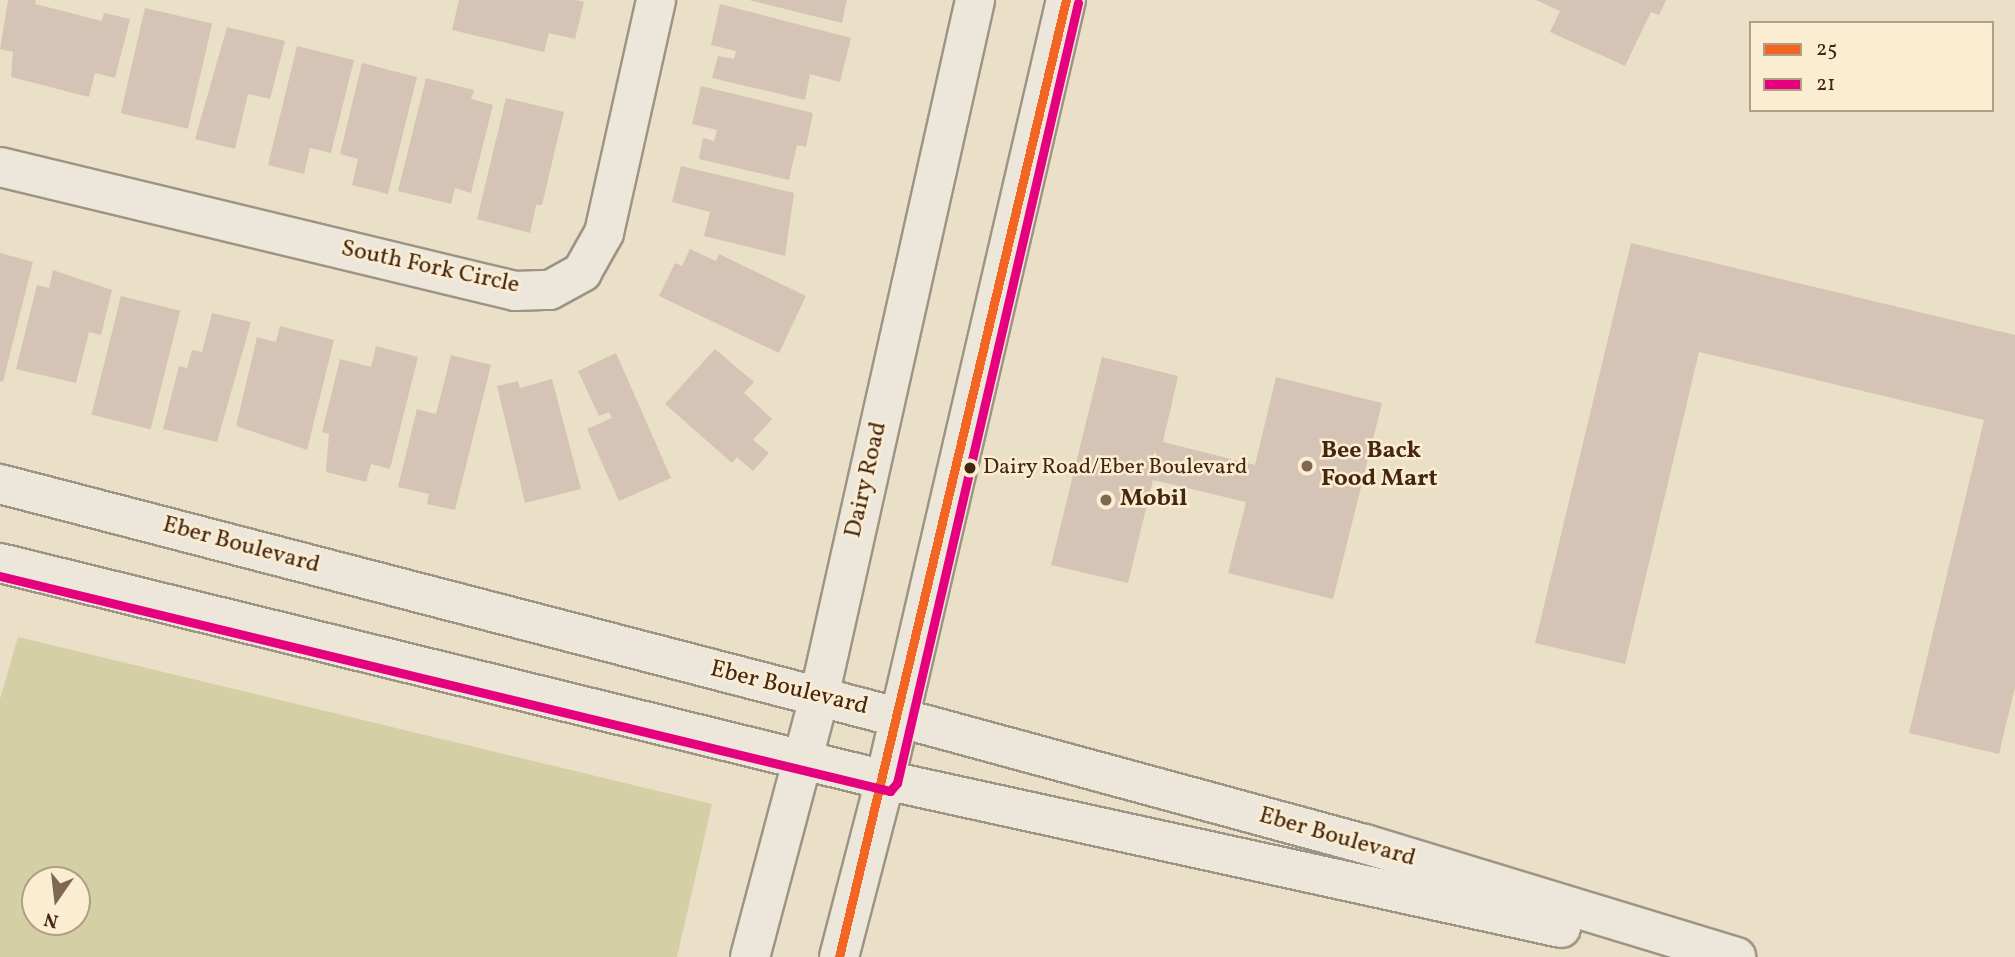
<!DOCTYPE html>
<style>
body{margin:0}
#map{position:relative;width:2015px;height:957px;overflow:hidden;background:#eadfc7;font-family:Vollkorn,serif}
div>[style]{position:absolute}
.green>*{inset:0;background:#d5cfa6}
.building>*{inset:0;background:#d5c4b5;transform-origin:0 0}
.roads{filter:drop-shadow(2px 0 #9e9484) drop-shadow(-2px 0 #9e9484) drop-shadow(0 2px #9e9484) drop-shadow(0 -2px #9e9484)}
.street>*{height:38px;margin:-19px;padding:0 19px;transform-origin:19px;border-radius:19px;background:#ede7db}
.secondary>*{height:38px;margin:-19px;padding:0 19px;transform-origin:19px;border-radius:19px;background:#ede7db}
.bus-1>*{height:9px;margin:-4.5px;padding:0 4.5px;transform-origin:4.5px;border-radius:4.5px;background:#f26522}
.bus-2>*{height:9px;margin:-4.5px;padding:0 4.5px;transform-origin:4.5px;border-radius:4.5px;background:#e5007d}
.dots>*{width:19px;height:19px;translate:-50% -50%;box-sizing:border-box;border:4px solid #fbedd1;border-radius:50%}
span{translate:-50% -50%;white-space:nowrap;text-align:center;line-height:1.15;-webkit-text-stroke:5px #fbedd1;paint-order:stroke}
.bus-label{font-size:22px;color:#452612}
.left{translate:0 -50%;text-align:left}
.street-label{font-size:24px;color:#452612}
.poi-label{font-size:24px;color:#452612;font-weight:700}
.legend{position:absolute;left:1749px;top:21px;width:245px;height:91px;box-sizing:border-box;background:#fbedd1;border:2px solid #b29d85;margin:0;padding:9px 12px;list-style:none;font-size:21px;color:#452612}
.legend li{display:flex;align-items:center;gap:14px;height:35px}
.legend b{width:35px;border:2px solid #b29d85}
.north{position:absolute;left:21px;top:866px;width:70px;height:70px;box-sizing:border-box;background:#fbedd1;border:2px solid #b29d85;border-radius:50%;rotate:194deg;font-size:19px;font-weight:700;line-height:28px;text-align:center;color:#452612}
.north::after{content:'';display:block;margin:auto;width:24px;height:32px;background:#7f6751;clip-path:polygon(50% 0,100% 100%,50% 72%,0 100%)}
</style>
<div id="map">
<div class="green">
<i style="clip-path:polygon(evenodd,18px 637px,712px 804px,677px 957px,0 957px,0 699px,18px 637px,35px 880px,77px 880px,77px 922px,35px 922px,35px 880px)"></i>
</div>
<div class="building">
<i style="clip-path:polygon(8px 0,36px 0,35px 4px,102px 21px,104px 13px,130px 19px,115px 78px,95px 73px,89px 97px,11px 77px,13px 52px,0 49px)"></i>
<i style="clip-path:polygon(459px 0,576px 0,584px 2px,575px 39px,549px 33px,544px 52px,452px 30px)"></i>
<i style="clip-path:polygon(749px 0,847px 0,842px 23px)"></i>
<i style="clip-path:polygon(1536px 0,1666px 0,1659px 15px,1651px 12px,1625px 66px,1550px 32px,1560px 11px)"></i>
<i style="clip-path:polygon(720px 4px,851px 38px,840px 82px,810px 74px,805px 100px,712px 78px,718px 56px,734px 59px,736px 51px,711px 45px)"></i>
<i style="left:145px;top:8px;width:69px;height:108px;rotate:13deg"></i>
<i style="clip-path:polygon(227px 27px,285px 41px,270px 99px,248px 94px,235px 149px,195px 139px)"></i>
<i style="clip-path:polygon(297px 46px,354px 60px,331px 153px,310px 148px,304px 174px,268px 165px)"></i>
<i style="clip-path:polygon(362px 63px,417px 77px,388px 194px,352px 185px,358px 159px,340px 154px)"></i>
<i style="clip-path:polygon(426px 78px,474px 90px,471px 99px,493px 105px,471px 193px,455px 188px,451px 204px,398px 191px)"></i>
<i style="clip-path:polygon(701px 86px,813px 113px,806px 147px,797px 145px,789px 180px,699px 159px,703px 138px,714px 141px,717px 130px,692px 124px)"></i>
<i style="clip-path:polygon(506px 98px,564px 112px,542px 205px,536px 205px,530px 233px,477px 219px)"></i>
<i style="clip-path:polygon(681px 166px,794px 193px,785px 256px,704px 236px,710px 212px,672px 202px)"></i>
<i style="clip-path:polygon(1631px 243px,2015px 335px,2015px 687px,1999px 754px,1909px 733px,1984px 420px,1699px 352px,1625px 664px,1535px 643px)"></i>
<i style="clip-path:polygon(690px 249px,716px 261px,719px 254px,806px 296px,779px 353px,659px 296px,675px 263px,682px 266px)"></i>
<i style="clip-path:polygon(0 253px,33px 262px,3px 382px,0 381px)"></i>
<i style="clip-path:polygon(53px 270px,112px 290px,101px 335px,89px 332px,76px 383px,16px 369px,37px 285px,49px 288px)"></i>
<i style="left:121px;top:296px;width:61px;height:122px;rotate:14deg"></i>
<i style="clip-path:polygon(212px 313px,251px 322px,217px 442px,163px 429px,179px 366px,187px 368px,192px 350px,202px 352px)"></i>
<i style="clip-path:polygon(280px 326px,334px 340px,307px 450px,236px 426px,257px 337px,276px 342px)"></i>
<i style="clip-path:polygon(376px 346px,418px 357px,390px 469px,371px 464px,366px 482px,326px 472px,329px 434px,322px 432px,340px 359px,371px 367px)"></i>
<i style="clip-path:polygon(715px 349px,754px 382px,744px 393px,772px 419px,753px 440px,769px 453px,753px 471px,737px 457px,732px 463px,665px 404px)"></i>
<i style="clip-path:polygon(616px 353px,671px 478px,619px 501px,587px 429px,612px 418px,609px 412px,599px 416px,578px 371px)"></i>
<i style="clip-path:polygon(451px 355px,491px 365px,455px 510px,427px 504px,429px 494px,398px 487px,417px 409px,436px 414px)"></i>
<i style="clip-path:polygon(1102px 357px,1178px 376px,1163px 442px,1255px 465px,1276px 377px,1382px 403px,1333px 599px,1228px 573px,1246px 502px,1153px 480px,1128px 583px,1051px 565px)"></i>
<i style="clip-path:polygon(552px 379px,581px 489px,525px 503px,497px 386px,518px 381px,520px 388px)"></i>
</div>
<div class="roads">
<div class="street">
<i style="left:0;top:167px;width:530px;rotate:13.54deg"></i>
<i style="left:515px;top:291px;width:35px;rotate:-2deg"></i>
<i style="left:550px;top:290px;width:37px;rotate:-29deg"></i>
<i style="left:582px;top:272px;width:45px;rotate:-60.6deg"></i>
<i style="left:604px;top:233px;width:239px;rotate:-77.4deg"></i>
</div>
<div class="secondary">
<i style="left:0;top:484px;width:927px;rotate:14.56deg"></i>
<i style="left:897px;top:717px;width:485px;rotate:15.2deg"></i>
<i style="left:1365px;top:844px;width:388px;rotate:16.9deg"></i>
<i style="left:0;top:563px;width:911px;rotate:13.78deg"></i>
<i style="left:885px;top:780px;width:692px;rotate:12.35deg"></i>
<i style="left:750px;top:957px;width:269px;rotate:-75.1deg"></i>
<i style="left:819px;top:697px;width:714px;rotate:-77.38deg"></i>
<i style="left:839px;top:957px;width:183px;rotate:-75.4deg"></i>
<i style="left:885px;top:780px;width:801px;rotate:-76.94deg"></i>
</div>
</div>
<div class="bus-1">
<i style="left:839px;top:957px;width:984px;rotate:-76.66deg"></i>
</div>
<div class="bus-2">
<i style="left:0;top:576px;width:916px;rotate:13.58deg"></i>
<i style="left:890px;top:791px;width:11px;rotate:-49deg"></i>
<i style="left:897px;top:783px;width:801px;rotate:-76.94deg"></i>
</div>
<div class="dots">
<i style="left:1307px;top:466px;background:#7f6751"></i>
<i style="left:970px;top:468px;background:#452612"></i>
<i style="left:1106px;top:500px;background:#7f6751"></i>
</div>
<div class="bus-label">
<span class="left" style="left:983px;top:468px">Dairy Road/Eber Boulevard</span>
</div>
<div class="street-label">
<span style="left:430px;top:268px;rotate:12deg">South Fork Circle</span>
<span style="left:867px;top:480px;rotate:-77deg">Dairy Road</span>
<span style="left:241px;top:546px;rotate:15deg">Eber Boulevard</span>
<span style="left:789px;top:689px;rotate:14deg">Eber Boulevard</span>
<span style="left:1337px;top:838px;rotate:16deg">Eber Boulevard</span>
</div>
<div class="poi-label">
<span class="left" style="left:1321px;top:466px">Bee Back<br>Food Mart</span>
<span class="left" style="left:1120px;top:500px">Mobil</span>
</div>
<ul class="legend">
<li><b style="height:9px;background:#f26522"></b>25</li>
<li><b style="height:9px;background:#e5007d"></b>21</li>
</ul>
<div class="north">N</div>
</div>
